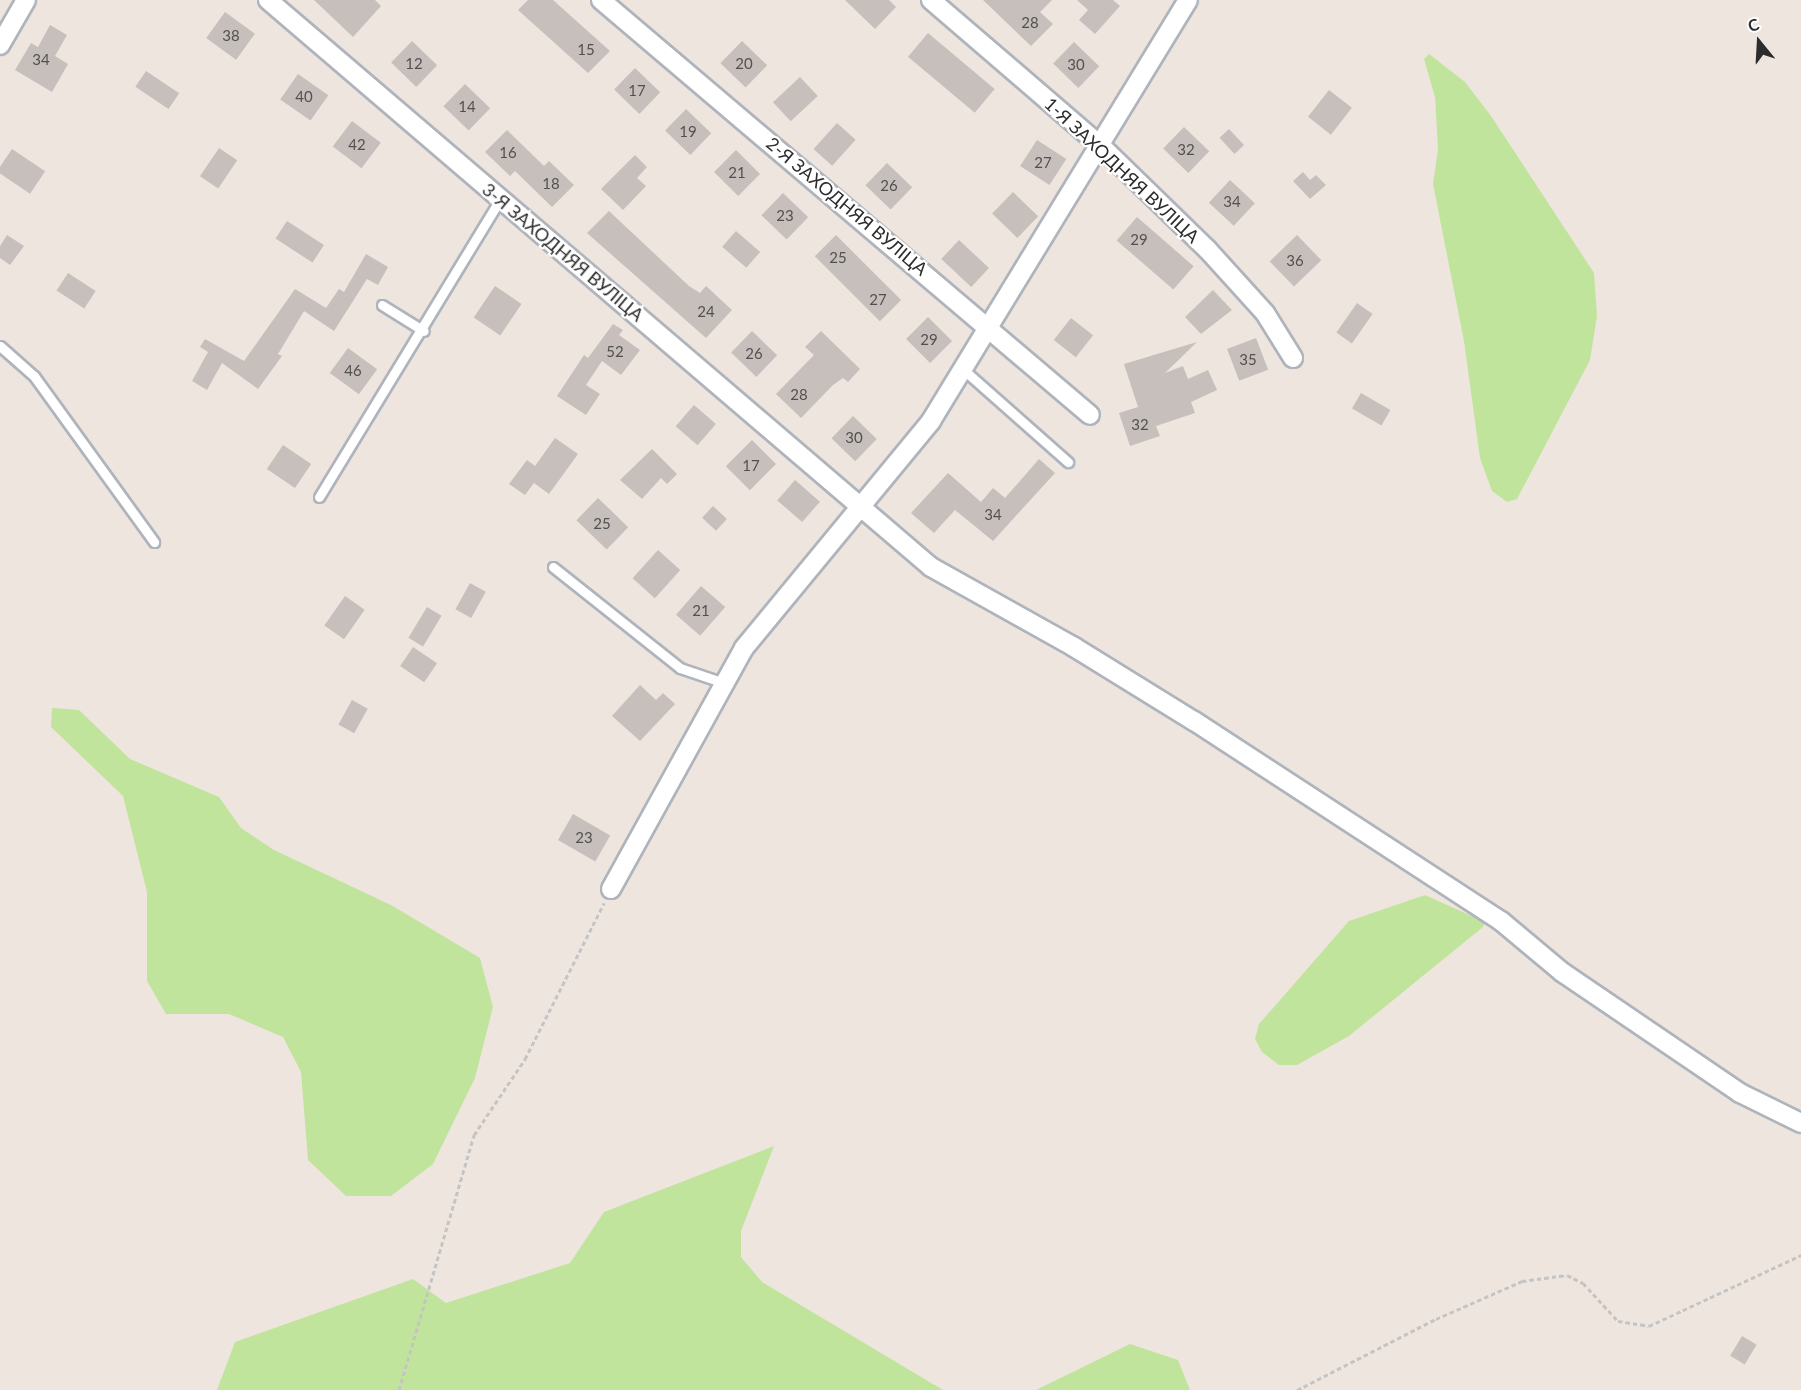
<!DOCTYPE html>
<meta charset="utf-8">
<style>
body{margin:0}
#map{position:relative;width:1801px;height:1390px;overflow:hidden;background:#eee5df;font-family:Lato,sans-serif}
div>[style]{position:absolute}
.green>*{inset:0;background:#c1e49c}
.building>*{inset:0;background:#c6bfbb;transform-origin:0 0}
.path>*{height:3px;margin-top:-1.5px;transform-origin:0;background:repeating-linear-gradient(90deg,#c4c4c4 0 4.5px,transparent 0 7.5px)}
.roads{filter:drop-shadow(2px 0 #afb4bc) drop-shadow(-2px 0 #afb4bc) drop-shadow(0 2px #afb4bc) drop-shadow(0 -2px #afb4bc)}
.lane>*{height:9px;margin:-4.5px;padding:0 4.5px;transform-origin:4.5px;border-radius:4.5px;background:#fff}
.street>*{height:18px;margin:-9px;padding:0 9px;transform-origin:9px;border-radius:9px;background:#fff}
span{translate:-50% -50%;white-space:nowrap;text-align:center;line-height:1.15;-webkit-text-stroke:4.5px #fff;paint-order:stroke}
.number-label{font-size:15px;color:#525150}
.number-label span{-webkit-text-stroke-width:0}
.street-label{font-size:18px;color:#2c2c2c}
.north{position:absolute;left:1729px;top:12px;width:60px;height:60px;-webkit-text-stroke:4px #fff;paint-order:stroke;rotate:342deg;font-size:16px;font-weight:700;line-height:24px;text-align:center;color:#2c2c2c}
.north::after{content:'';display:block;margin:auto;width:21px;height:27px;background:#2c2c2c;clip-path:polygon(50% 0,100% 100%,50% 72%,0 100%)}
</style>
<div id="map">
<div class="green">
<i style="clip-path:polygon(1429px 54px,1465px 82px,1491px 116px,1594px 273px,1597px 316px,1590px 360px,1517px 499px,1507px 502px,1492px 491px,1480px 458px,1464px 341px,1433px 184px,1438px 149px,1435px 97px,1424px 59px)"></i>
<i style="clip-path:polygon(52px 708px,79px 710px,130px 759px,219px 797px,241px 828px,274px 850px,391px 905px,480px 958px,493px 1007px,475px 1078px,433px 1164px,391px 1196px,346px 1196px,308px 1160px,301px 1072px,283px 1037px,229px 1014px,166px 1014px,147px 981px,147px 892px,123px 796px,51px 727px)"></i>
<i style="clip-path:polygon(1425px 895px,1485px 922px,1483px 927px,1349px 1036px,1297px 1065px,1279px 1065px,1262px 1052px,1255px 1039px,1259px 1024px,1349px 921px)"></i>
<i style="clip-path:polygon(774px 1146px,741px 1231px,741px 1257px,762px 1282px,943px 1390px,217px 1390px,235px 1342px,413px 1279px,446px 1303px,570px 1263px,604px 1212px)"></i>
<i style="clip-path:polygon(1130px 1344px,1178px 1360px,1190px 1390px,1036px 1390px)"></i>
</div>
<div class="building">
<i style="clip-path:polygon(314px 0,375px 0,381px 6px,353px 37px)"></i>
<i style="clip-path:polygon(528px 0,553px 0,610px 51px,588px 73px,518px 10px)"></i>
<i style="clip-path:polygon(845px 0,889px 0,896px 7px,875px 29px)"></i>
<i style="clip-path:polygon(983px 0,1052px 0,1040px 12px,1053px 24px,1031px 46px)"></i>
<i style="clip-path:polygon(1077px 0,1113px 0,1120px 6px,1095px 34px,1079px 20px,1088px 10px)"></i>
<i style="left:225px;top:12px;width:37px;height:32px;rotate:36deg"></i>
<i style="clip-path:polygon(50px 25px,67px 35px,55px 56px,68px 64px,52px 92px,15px 70px,31px 43px,38px 47px)"></i>
<i style="left:928px;top:33px;width:87px;height:31px;rotate:40deg"></i>
<i style="left:412px;top:41px;width:35px;height:30px;rotate:44deg"></i>
<i style="left:742px;top:41px;width:35px;height:31px;rotate:44deg"></i>
<i style="left:1074px;top:42px;width:35px;height:30px;rotate:44deg"></i>
<i style="left:635px;top:68px;width:35px;height:30px;rotate:44deg"></i>
<i style="left:146px;top:71px;width:40px;height:19px;rotate:34deg"></i>
<i style="left:298px;top:74px;width:37px;height:31px;rotate:35deg"></i>
<i style="left:800px;top:77px;width:26px;height:37px;rotate:47deg"></i>
<i style="left:465px;top:84px;width:35px;height:31px;rotate:44deg"></i>
<i style="left:1329px;top:90px;width:29px;height:34px;rotate:38deg"></i>
<i style="left:686px;top:109px;width:35px;height:30px;rotate:44deg"></i>
<i style="left:352px;top:121px;width:36px;height:32px;rotate:37deg"></i>
<i style="left:837px;top:123px;width:25px;height:35px;rotate:42deg"></i>
<i style="left:1184px;top:127px;width:35px;height:30px;rotate:44deg"></i>
<i style="left:1229px;top:129px;width:22px;height:13px;rotate:47deg"></i>
<i style="clip-path:polygon(507px 130px,544px 166px,549px 161px,574px 185px,552px 207px,515px 171px,510px 176px,485px 152px)"></i>
<i style="left:1037px;top:140px;width:35px;height:31px;rotate:33deg"></i>
<i style="left:219px;top:148px;width:22px;height:34px;rotate:34deg"></i>
<i style="left:12px;top:149px;width:40px;height:27px;rotate:34deg"></i>
<i style="left:736px;top:150px;width:34px;height:31px;rotate:45deg"></i>
<i style="clip-path:polygon(635px 155px,647px 167px,637px 178px,646px 186px,623px 210px,601px 189px)"></i>
<i style="left:887px;top:163px;width:35px;height:31px;rotate:44deg"></i>
<i style="clip-path:polygon(1303px 172px,1310px 180px,1316px 175px,1326px 185px,1310px 199px,1293px 181px)"></i>
<i style="left:1230px;top:180px;width:34px;height:31px;rotate:43deg"></i>
<i style="left:1013px;top:192px;width:35px;height:30px;rotate:44deg"></i>
<i style="left:783px;top:193px;width:35px;height:31px;rotate:44deg"></i>
<i style="clip-path:polygon(609px 211px,689px 286px,700px 293px,706px 286px,732px 310px,706px 338px,587px 233px)"></i>
<i style="left:1137px;top:217px;width:75px;height:31px;rotate:41deg"></i>
<i style="left:287px;top:221px;width:44px;height:21px;rotate:33deg"></i>
<i style="left:736px;top:231px;width:32px;height:21px;rotate:41deg"></i>
<i style="clip-path:polygon(7px 235px,24px 246px,10px 265px,0 258px,0 246px)"></i>
<i style="left:836px;top:235px;width:92px;height:30px;rotate:45deg"></i>
<i style="left:1297px;top:235px;width:35px;height:38px;rotate:46deg"></i>
<i style="left:959px;top:240px;width:41px;height:26px;rotate:43deg"></i>
<i style="clip-path:polygon(366px 254px,388px 267px,378px 285px,367px 279px,334px 331px,304px 311px,278px 354px,282px 356px,258px 389px,222px 363px,207px 390px,192px 381px,208px 352px,200px 347px,205px 339px,244px 361px,295px 289px,326px 308px,339px 289px,344px 292px)"></i>
<i style="left:68px;top:273px;width:33px;height:21px;rotate:33deg"></i>
<i style="left:495px;top:286px;width:32px;height:38px;rotate:34deg"></i>
<i style="clip-path:polygon(1213px 290px,1232px 310px,1201px 334px,1185px 317px)"></i>
<i style="left:1357px;top:303px;width:19px;height:36px;rotate:35deg"></i>
<i style="left:928px;top:317px;width:34px;height:31px;rotate:45deg"></i>
<i style="left:1071px;top:318px;width:28px;height:28px;rotate:38deg"></i>
<i style="clip-path:polygon(613px 324px,623px 330px,619px 335px,640px 350px,621px 375px,602px 361px,586px 385px,600px 394px,586px 415px,557px 396px,584px 355px,588px 358px)"></i>
<i style="left:752px;top:331px;width:35px;height:30px;rotate:44deg"></i>
<i style="clip-path:polygon(821px 331px,860px 369px,848px 382px,843px 378px,833px 385px,801px 418px,776px 394px,814px 355px,805px 347px)"></i>
<i style="left:1256px;top:338px;width:34px;height:31px;rotate:69deg"></i>
<i style="clip-path:polygon(1197px 342px,1165px 373px,1183px 366px,1188px 379px,1208px 370px,1217px 390px,1191px 402px,1195px 413px,1156px 426px,1160px 436px,1130px 446px,1119px 413px,1138px 407px,1124px 364px)"></i>
<i style="left:348px;top:348px;width:36px;height:31px;rotate:36deg"></i>
<i style="left:1361px;top:393px;width:34px;height:18px;rotate:30deg"></i>
<i style="left:694px;top:405px;width:29px;height:28px;rotate:41deg"></i>
<i style="left:853px;top:416px;width:33px;height:31px;rotate:44deg"></i>
<i style="clip-path:polygon(555px 438px,578px 454px,549px 494px,534px 483px,525px 495px,509px 484px,527px 460px,535px 466px)"></i>
<i style="left:752px;top:440px;width:34px;height:37px;rotate:45deg"></i>
<i style="left:283px;top:445px;width:34px;height:29px;rotate:34deg"></i>
<i style="clip-path:polygon(652px 449px,677px 474px,667px 484px,661px 478px,642px 499px,620px 480px)"></i>
<i style="clip-path:polygon(1039px 459px,1055px 473px,993px 541px,955px 510px,934px 533px,911px 513px,948px 473px,981px 502px,993px 488px,1005px 498px)"></i>
<i style="left:795px;top:480px;width:33px;height:27px;rotate:41deg"></i>
<i style="left:598px;top:498px;width:42px;height:31px;rotate:44deg"></i>
<i style="left:713px;top:506px;width:19px;height:16px;rotate:43deg"></i>
<i style="left:658px;top:550px;width:30px;height:38px;rotate:42deg"></i>
<i style="left:470px;top:583px;width:18px;height:30px;rotate:29deg"></i>
<i style="left:701px;top:586px;width:32px;height:38px;rotate:41deg"></i>
<i style="left:345px;top:596px;width:24px;height:36px;rotate:35deg"></i>
<i style="left:427px;top:607px;width:17px;height:36px;rotate:31deg"></i>
<i style="left:413px;top:647px;width:29px;height:23px;rotate:34deg"></i>
<i style="clip-path:polygon(640px 685px,656px 700px,663px 693px,675px 704px,640px 741px,612px 716px)"></i>
<i style="left:352px;top:700px;width:18px;height:28px;rotate:29deg"></i>
<i style="left:573px;top:814px;width:43px;height:30px;rotate:30deg"></i>
<i style="left:1742px;top:1336px;width:17px;height:23px;rotate:31deg"></i>
</div>
<div class="path">
<i style="left:399px;top:1390px;width:266px;rotate:-73.6deg"></i>
<i style="left:474px;top:1135px;width:92px;rotate:-56.1deg"></i>
<i style="left:525px;top:1059px;width:175px;rotate:-63.1deg"></i>
<i style="left:1297px;top:1390px;width:156px;rotate:-27.1deg"></i>
<i style="left:1436px;top:1319px;width:94px;rotate:-23.8deg"></i>
<i style="left:1522px;top:1281px;width:45px;rotate:-7.6deg"></i>
<i style="left:1567px;top:1275px;width:18px;rotate:27deg"></i>
<i style="left:1583px;top:1283px;width:52px;rotate:47.4deg"></i>
<i style="left:1618px;top:1321px;width:31px;rotate:9deg"></i>
<i style="left:1649px;top:1326px;width:168px;rotate:-25deg"></i>
</div>
<div class="roads">
<div class="lane">
<i style="left:382px;top:305px;width:49px;rotate:31.8deg"></i>
<i style="left:0;top:346px;width:45px;rotate:41.4deg"></i>
<i style="left:34px;top:376px;width:205px;rotate:54.1deg"></i>
<i style="left:964px;top:370px;width:139px;rotate:41.5deg"></i>
<i style="left:319px;top:497px;width:349px;rotate:-58.7deg"></i>
<i style="left:553px;top:567px;width:162px;rotate:38.5deg"></i>
<i style="left:680px;top:668px;width:46px;rotate:18.8deg"></i>
</div>
<div class="street">
<i style="left:268px;top:0;width:872px;rotate:40.54deg"></i>
<i style="left:931px;top:567px;width:164px;rotate:29.2deg"></i>
<i style="left:1074px;top:647px;width:141px;rotate:31.7deg"></i>
<i style="left:1194px;top:721px;width:366px;rotate:33.1deg"></i>
<i style="left:1501px;top:921px;width:80px;rotate:39.9deg"></i>
<i style="left:1562px;top:972px;width:215px;rotate:34.2deg"></i>
<i style="left:1740px;top:1093px;width:68px;rotate:26.2deg"></i>
<i style="left:601px;top:0;width:641px;rotate:40.32deg"></i>
<i style="left:931px;top:0;width:224px;rotate:40.7deg"></i>
<i style="left:1101px;top:146px;width:148px;rotate:44.2deg"></i>
<i style="left:1207px;top:249px;width:86px;rotate:47.8deg"></i>
<i style="left:1265px;top:313px;width:53px;rotate:58.1deg"></i>
<i style="left:0;top:45px;width:52px;rotate:-60deg"></i>
<i style="left:611px;top:889px;width:275px;rotate:-61.1deg"></i>
<i style="left:744px;top:648px;width:294px;rotate:-50.5deg"></i>
<i style="left:931px;top:421px;width:493px;rotate:-58.6deg"></i>
</div>
</div>
<div class="number-label">
<span style="left:1030px;top:23px">28</span>
<span style="left:231px;top:36px">38</span>
<span style="left:586px;top:50px">15</span>
<span style="left:41px;top:60px">34</span>
<span style="left:414px;top:64px">12</span>
<span style="left:744px;top:64px">20</span>
<span style="left:1076px;top:65px">30</span>
<span style="left:637px;top:91px">17</span>
<span style="left:304px;top:97px">40</span>
<span style="left:467px;top:107px">14</span>
<span style="left:688px;top:132px">19</span>
<span style="left:357px;top:145px">42</span>
<span style="left:1186px;top:150px">32</span>
<span style="left:508px;top:153px">16</span>
<span style="left:1043px;top:163px">27</span>
<span style="left:737px;top:173px">21</span>
<span style="left:551px;top:184px">18</span>
<span style="left:889px;top:186px">26</span>
<span style="left:1232px;top:202px">34</span>
<span style="left:785px;top:216px">23</span>
<span style="left:1139px;top:240px">29</span>
<span style="left:838px;top:258px">25</span>
<span style="left:1295px;top:261px">36</span>
<span style="left:878px;top:300px">27</span>
<span style="left:706px;top:312px">24</span>
<span style="left:929px;top:340px">29</span>
<span style="left:615px;top:352px">52</span>
<span style="left:754px;top:354px">26</span>
<span style="left:1248px;top:360px">35</span>
<span style="left:353px;top:371px">46</span>
<span style="left:799px;top:395px">28</span>
<span style="left:1140px;top:425px">32</span>
<span style="left:854px;top:438px">30</span>
<span style="left:751px;top:466px">17</span>
<span style="left:993px;top:515px">34</span>
<span style="left:602px;top:524px">25</span>
<span style="left:701px;top:611px">21</span>
<span style="left:584px;top:838px">23</span>
</div>
<div class="street-label">
<span style="left:1122px;top:170px;rotate:43deg">1-Я ЗАХОДНЯЯ ВУЛІЦА</span>
<span style="left:847px;top:206px;rotate:40deg">2-Я ЗАХОДНЯЯ ВУЛІЦА</span>
<span style="left:563px;top:252px;rotate:40deg">3-Я ЗАХОДНЯЯ ВУЛІЦА</span>
</div>
<div class="north">С</div>
</div>
